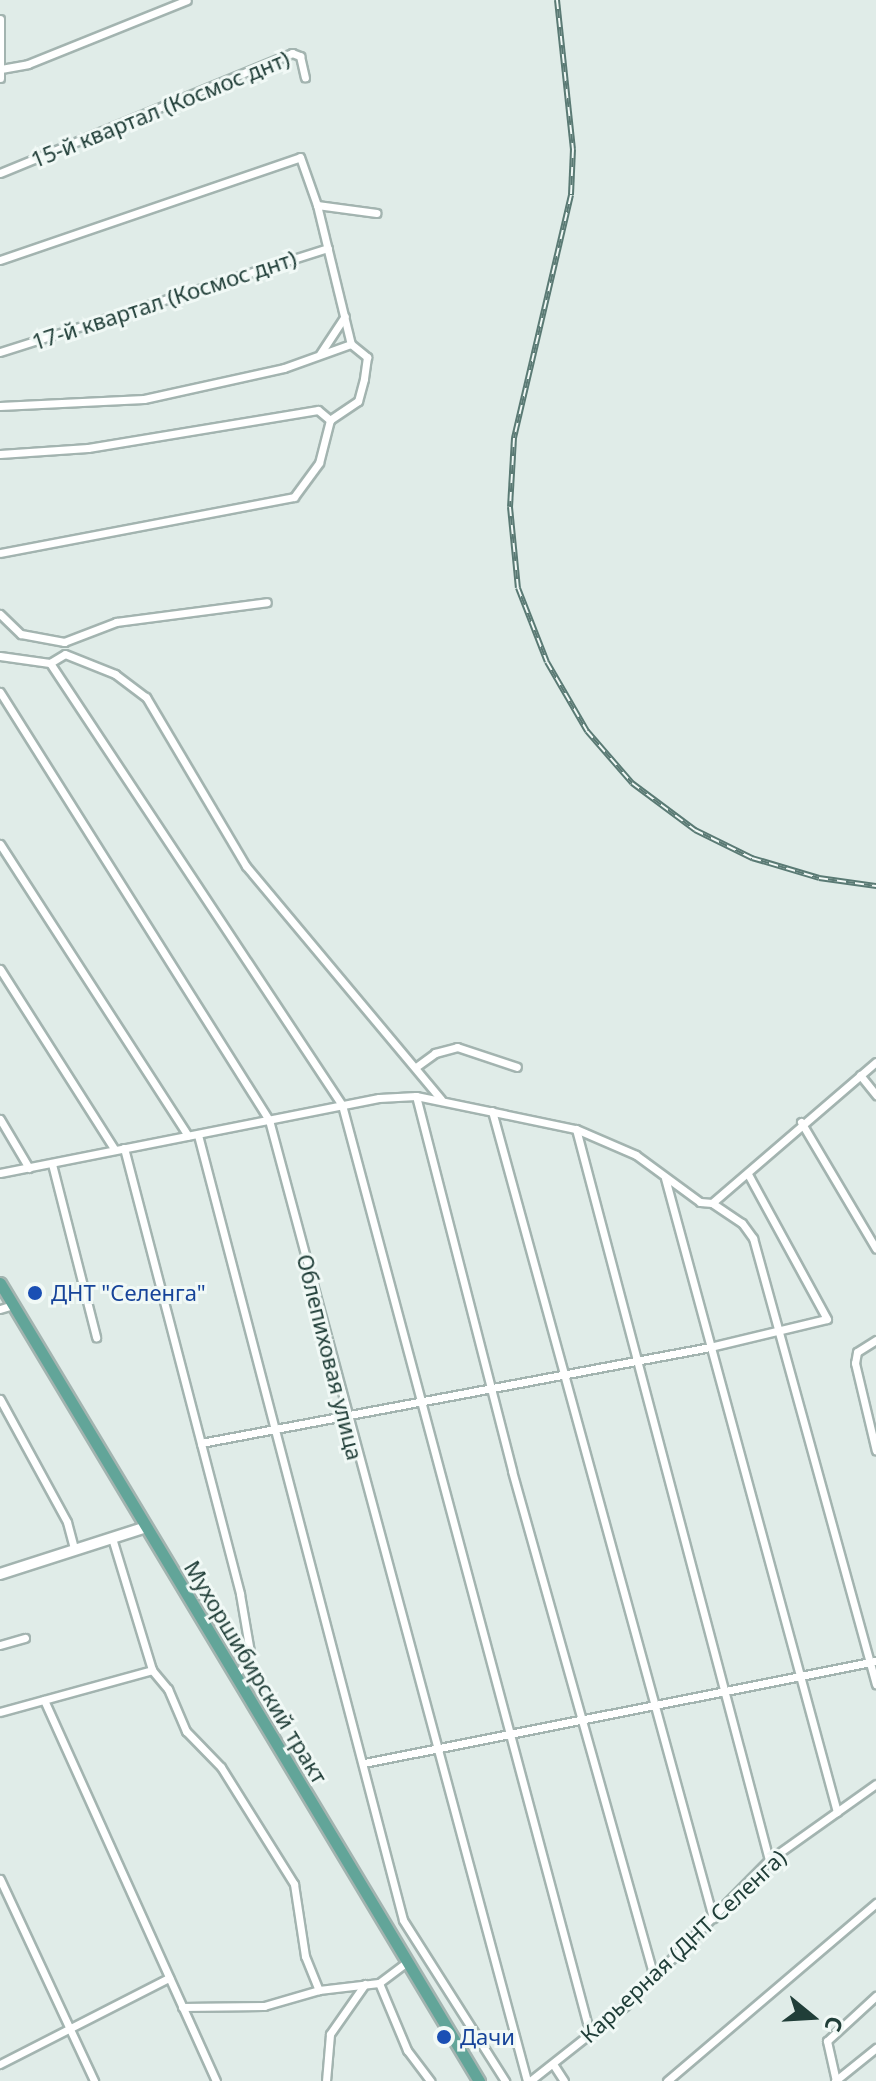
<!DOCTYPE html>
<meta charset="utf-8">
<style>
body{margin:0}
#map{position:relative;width:876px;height:2081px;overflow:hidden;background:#e0ece8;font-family:"Noto Sans",sans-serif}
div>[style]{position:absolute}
.roads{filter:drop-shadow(2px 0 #a3b4b0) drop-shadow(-2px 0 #a3b4b0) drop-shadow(0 2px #a3b4b0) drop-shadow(0 -2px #a3b4b0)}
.street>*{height:7px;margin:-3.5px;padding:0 3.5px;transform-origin:3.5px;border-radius:3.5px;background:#fff}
.secondary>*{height:10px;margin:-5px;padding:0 5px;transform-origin:5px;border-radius:5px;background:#fff}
.primary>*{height:11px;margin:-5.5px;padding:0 5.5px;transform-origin:5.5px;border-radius:5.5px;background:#62a599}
.rail>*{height:6px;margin-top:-3px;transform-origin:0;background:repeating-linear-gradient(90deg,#f1f9f6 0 9px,#5a7a74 0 18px);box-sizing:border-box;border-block:2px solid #5a7a74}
.dots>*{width:22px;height:22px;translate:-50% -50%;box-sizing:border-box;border:4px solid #f1f9f6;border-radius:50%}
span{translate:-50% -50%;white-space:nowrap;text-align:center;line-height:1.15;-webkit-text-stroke:6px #f1f9f6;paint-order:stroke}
.street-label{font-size:22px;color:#203e38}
.transit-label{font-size:22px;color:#164399}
.left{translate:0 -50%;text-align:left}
.north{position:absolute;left:772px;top:1977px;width:80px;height:80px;-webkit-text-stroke:6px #f1f9f6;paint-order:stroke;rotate:108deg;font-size:22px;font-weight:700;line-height:32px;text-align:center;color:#203e38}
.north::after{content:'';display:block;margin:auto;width:28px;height:36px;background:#203e38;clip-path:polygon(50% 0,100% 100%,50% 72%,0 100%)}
</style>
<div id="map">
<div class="roads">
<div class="street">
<i style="left:0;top:19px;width:59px;rotate:90deg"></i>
<i style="left:1px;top:69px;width:27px;rotate:-10deg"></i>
<i style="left:28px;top:64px;width:171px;rotate:-21.9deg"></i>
<i style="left:0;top:173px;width:316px;rotate:-22.3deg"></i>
<i style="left:292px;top:53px;width:9px;rotate:21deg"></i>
<i style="left:300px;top:56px;width:22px;rotate:77deg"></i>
<i style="left:317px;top:205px;width:60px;rotate:7.7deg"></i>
<i style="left:0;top:260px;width:317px;rotate:-18.9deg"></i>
<i style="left:300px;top:157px;width:51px;rotate:70.5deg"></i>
<i style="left:317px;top:205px;width:143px;rotate:76.3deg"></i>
<i style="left:0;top:352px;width:344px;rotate:-17.6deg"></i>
<i style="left:320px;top:354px;width:45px;rotate:-56.7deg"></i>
<i style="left:0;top:406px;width:144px;rotate:-2.8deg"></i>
<i style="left:144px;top:399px;width:143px;rotate:-12.5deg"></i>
<i style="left:284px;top:368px;width:71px;rotate:-19.7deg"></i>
<i style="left:351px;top:344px;width:21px;rotate:39deg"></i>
<i style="left:367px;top:357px;width:22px;rotate:98deg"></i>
<i style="left:364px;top:379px;width:23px;rotate:105deg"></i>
<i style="left:358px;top:401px;width:34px;rotate:146deg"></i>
<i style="left:0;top:454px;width:88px;rotate:-3.9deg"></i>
<i style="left:88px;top:448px;width:233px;rotate:-9.4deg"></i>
<i style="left:318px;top:410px;width:16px;rotate:40deg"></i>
<i style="left:330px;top:420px;width:44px;rotate:104.3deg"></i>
<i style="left:319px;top:463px;width:42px;rotate:126.3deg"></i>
<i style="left:294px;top:497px;width:299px;rotate:169.2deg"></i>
<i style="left:0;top:614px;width:29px;rotate:44deg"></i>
<i style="left:21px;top:634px;width:44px;rotate:10.5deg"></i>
<i style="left:64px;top:642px;width:56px;rotate:-21deg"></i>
<i style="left:116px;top:622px;width:152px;rotate:-7.5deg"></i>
<i style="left:0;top:656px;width:50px;rotate:8deg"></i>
<i style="left:50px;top:663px;width:17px;rotate:-31deg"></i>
<i style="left:65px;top:654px;width:54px;rotate:21.8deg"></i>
<i style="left:115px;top:674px;width:39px;rotate:37deg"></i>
<i style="left:146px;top:697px;width:196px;rotate:59.4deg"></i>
<i style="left:246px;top:866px;width:304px;rotate:50.1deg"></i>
<i style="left:50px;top:663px;width:530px;rotate:56.55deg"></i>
<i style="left:342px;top:1105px;width:962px;rotate:75.05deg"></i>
<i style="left:0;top:692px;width:506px;rotate:57.85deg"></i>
<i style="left:269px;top:1120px;width:995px;rotate:74.97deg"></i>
<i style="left:0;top:844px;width:347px;rotate:57.2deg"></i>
<i style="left:0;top:969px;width:214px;rotate:57.6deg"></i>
<i style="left:416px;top:1067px;width:24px;rotate:-36deg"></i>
<i style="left:435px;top:1053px;width:23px;rotate:-15deg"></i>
<i style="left:457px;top:1047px;width:63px;rotate:18.4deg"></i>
<i style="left:860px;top:1075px;width:26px;rotate:51deg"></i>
<i style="left:416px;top:1096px;width:387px;rotate:75.6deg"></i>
<i style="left:512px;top:1471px;width:526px;rotate:74.32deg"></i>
<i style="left:492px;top:1111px;width:837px;rotate:74.68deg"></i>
<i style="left:0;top:1119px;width:57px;rotate:59.4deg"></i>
<i style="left:801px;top:1122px;width:147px;rotate:59.4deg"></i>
<i style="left:576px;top:1129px;width:756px;rotate:75.21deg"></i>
<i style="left:198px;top:1135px;width:811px;rotate:75.36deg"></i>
<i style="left:403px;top:1920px;width:191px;rotate:57.6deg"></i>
<i style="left:124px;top:1148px;width:461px;rotate:75.4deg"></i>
<i style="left:240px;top:1594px;width:59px;rotate:80.2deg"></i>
<i style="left:250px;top:1652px;width:9px;rotate:96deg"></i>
<i style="left:249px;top:1661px;width:20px;rotate:135deg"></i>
<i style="left:52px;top:1164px;width:179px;rotate:75.7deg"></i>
<i style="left:0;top:1173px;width:386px;rotate:-11.2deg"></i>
<i style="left:379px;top:1098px;width:37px;rotate:-3deg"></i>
<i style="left:416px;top:1096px;width:163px;rotate:11.7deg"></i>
<i style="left:576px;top:1129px;width:65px;rotate:23.4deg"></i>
<i style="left:636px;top:1155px;width:79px;rotate:36.3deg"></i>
<i style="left:700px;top:1202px;width:12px;rotate:5deg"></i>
<i style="left:712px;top:1203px;width:216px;rotate:-40.7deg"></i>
<i style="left:665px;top:1178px;width:657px;rotate:74.82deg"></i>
<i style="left:712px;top:1203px;width:36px;rotate:34deg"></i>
<i style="left:742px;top:1223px;width:19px;rotate:54deg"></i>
<i style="left:753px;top:1238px;width:463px;rotate:74.6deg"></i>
<i style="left:0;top:1309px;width:14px;rotate:-17deg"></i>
<i style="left:876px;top:1340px;width:22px;rotate:148deg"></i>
<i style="left:857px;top:1352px;width:11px;rotate:100deg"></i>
<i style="left:855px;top:1363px;width:90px;rotate:76.6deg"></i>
<i style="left:0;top:1399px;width:140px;rotate:61.4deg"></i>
<i style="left:67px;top:1522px;width:28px;rotate:75deg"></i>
<i style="left:201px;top:1443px;width:518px;rotate:-10.68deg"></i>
<i style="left:710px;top:1347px;width:120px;rotate:-13.5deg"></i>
<i style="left:827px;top:1319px;width:165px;rotate:-118.6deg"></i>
<i style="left:112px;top:1538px;width:138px;rotate:73.1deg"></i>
<i style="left:152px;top:1670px;width:25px;rotate:50deg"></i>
<i style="left:168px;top:1689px;width:46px;rotate:66.8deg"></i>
<i style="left:186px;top:1731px;width:50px;rotate:45.8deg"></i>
<i style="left:221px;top:1767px;width:138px;rotate:58deg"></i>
<i style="left:294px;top:1884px;width:73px;rotate:81.3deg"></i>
<i style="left:305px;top:1956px;width:37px;rotate:68deg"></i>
<i style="left:0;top:1645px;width:26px;rotate:-16deg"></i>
<i style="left:44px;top:1700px;width:418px;rotate:65.7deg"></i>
<i style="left:0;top:1712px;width:158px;rotate:-15.4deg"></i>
<i style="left:364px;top:1763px;width:522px;rotate:-11.27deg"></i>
<i style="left:0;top:1879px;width:223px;rotate:65deg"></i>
<i style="left:379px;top:1983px;width:73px;rotate:67.3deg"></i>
<i style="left:407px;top:2050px;width:39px;rotate:53deg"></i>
<i style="left:182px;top:2007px;width:82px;rotate:-0.7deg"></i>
<i style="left:264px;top:2006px;width:57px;rotate:-16.2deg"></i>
<i style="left:319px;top:1990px;width:60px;rotate:-6.7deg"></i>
<i style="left:379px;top:1983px;width:35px;rotate:-37deg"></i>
<i style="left:0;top:2064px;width:190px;rotate:-27deg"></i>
<i style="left:553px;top:2064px;width:20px;rotate:57deg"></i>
<i style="left:326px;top:2081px;width:47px;rotate:-85.1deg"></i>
<i style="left:330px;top:2034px;width:61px;rotate:-55deg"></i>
<i style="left:530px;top:2081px;width:121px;rotate:-38.3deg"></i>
<i style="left:625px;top:2006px;width:205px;rotate:-45.4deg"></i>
<i style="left:769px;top:1860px;width:131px;rotate:-35.4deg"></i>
<i style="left:667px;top:2081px;width:275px;rotate:-40.4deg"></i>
<i style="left:835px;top:2081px;width:53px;rotate:-38.8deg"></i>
<i style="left:836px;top:2081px;width:41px;rotate:-102.7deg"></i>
<i style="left:827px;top:2041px;width:67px;rotate:-42.6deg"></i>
</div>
<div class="secondary">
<i style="left:0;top:1574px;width:153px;rotate:-17.8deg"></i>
</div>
<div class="primary">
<i style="left:0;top:1283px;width:931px;rotate:59.03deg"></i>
</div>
</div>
<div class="rail">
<i style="left:557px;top:0;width:150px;rotate:83.9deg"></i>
<i style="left:573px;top:149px;width:46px;rotate:92.5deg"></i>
<i style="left:571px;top:195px;width:250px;rotate:103.2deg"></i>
<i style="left:514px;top:438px;width:69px;rotate:93.3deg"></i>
<i style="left:510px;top:507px;width:81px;rotate:84.4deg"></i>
<i style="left:518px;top:588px;width:79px;rotate:68.6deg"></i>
<i style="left:547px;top:662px;width:80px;rotate:59.9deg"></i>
<i style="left:587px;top:731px;width:69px;rotate:49.1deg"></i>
<i style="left:632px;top:783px;width:79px;rotate:36.7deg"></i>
<i style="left:695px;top:830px;width:64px;rotate:26.2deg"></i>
<i style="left:752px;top:858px;width:70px;rotate:16.6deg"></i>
<i style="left:819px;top:878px;width:58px;rotate:8deg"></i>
</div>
<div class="dots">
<i style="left:35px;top:1293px;background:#1a4fb4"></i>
<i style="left:444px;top:2037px;background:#1a4fb4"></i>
</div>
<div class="street-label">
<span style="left:160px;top:109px;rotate:-22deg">15-й квартал (Космос днт)</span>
<span style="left:164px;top:300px;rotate:-18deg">17-й квартал (Космос днт)</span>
<span style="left:330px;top:1357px;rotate:76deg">Облепиховая улица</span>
<span style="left:256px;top:1672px;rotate:59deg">Мухоршибирский тракт</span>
<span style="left:683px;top:1946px;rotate:-43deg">Карьерная (ДНТ Селенга)</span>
</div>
<div class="transit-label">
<span class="left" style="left:51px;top:1293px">ДНТ "Селенга"</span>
<span class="left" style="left:460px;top:2037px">Дачи</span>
</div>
<div class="north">С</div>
</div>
